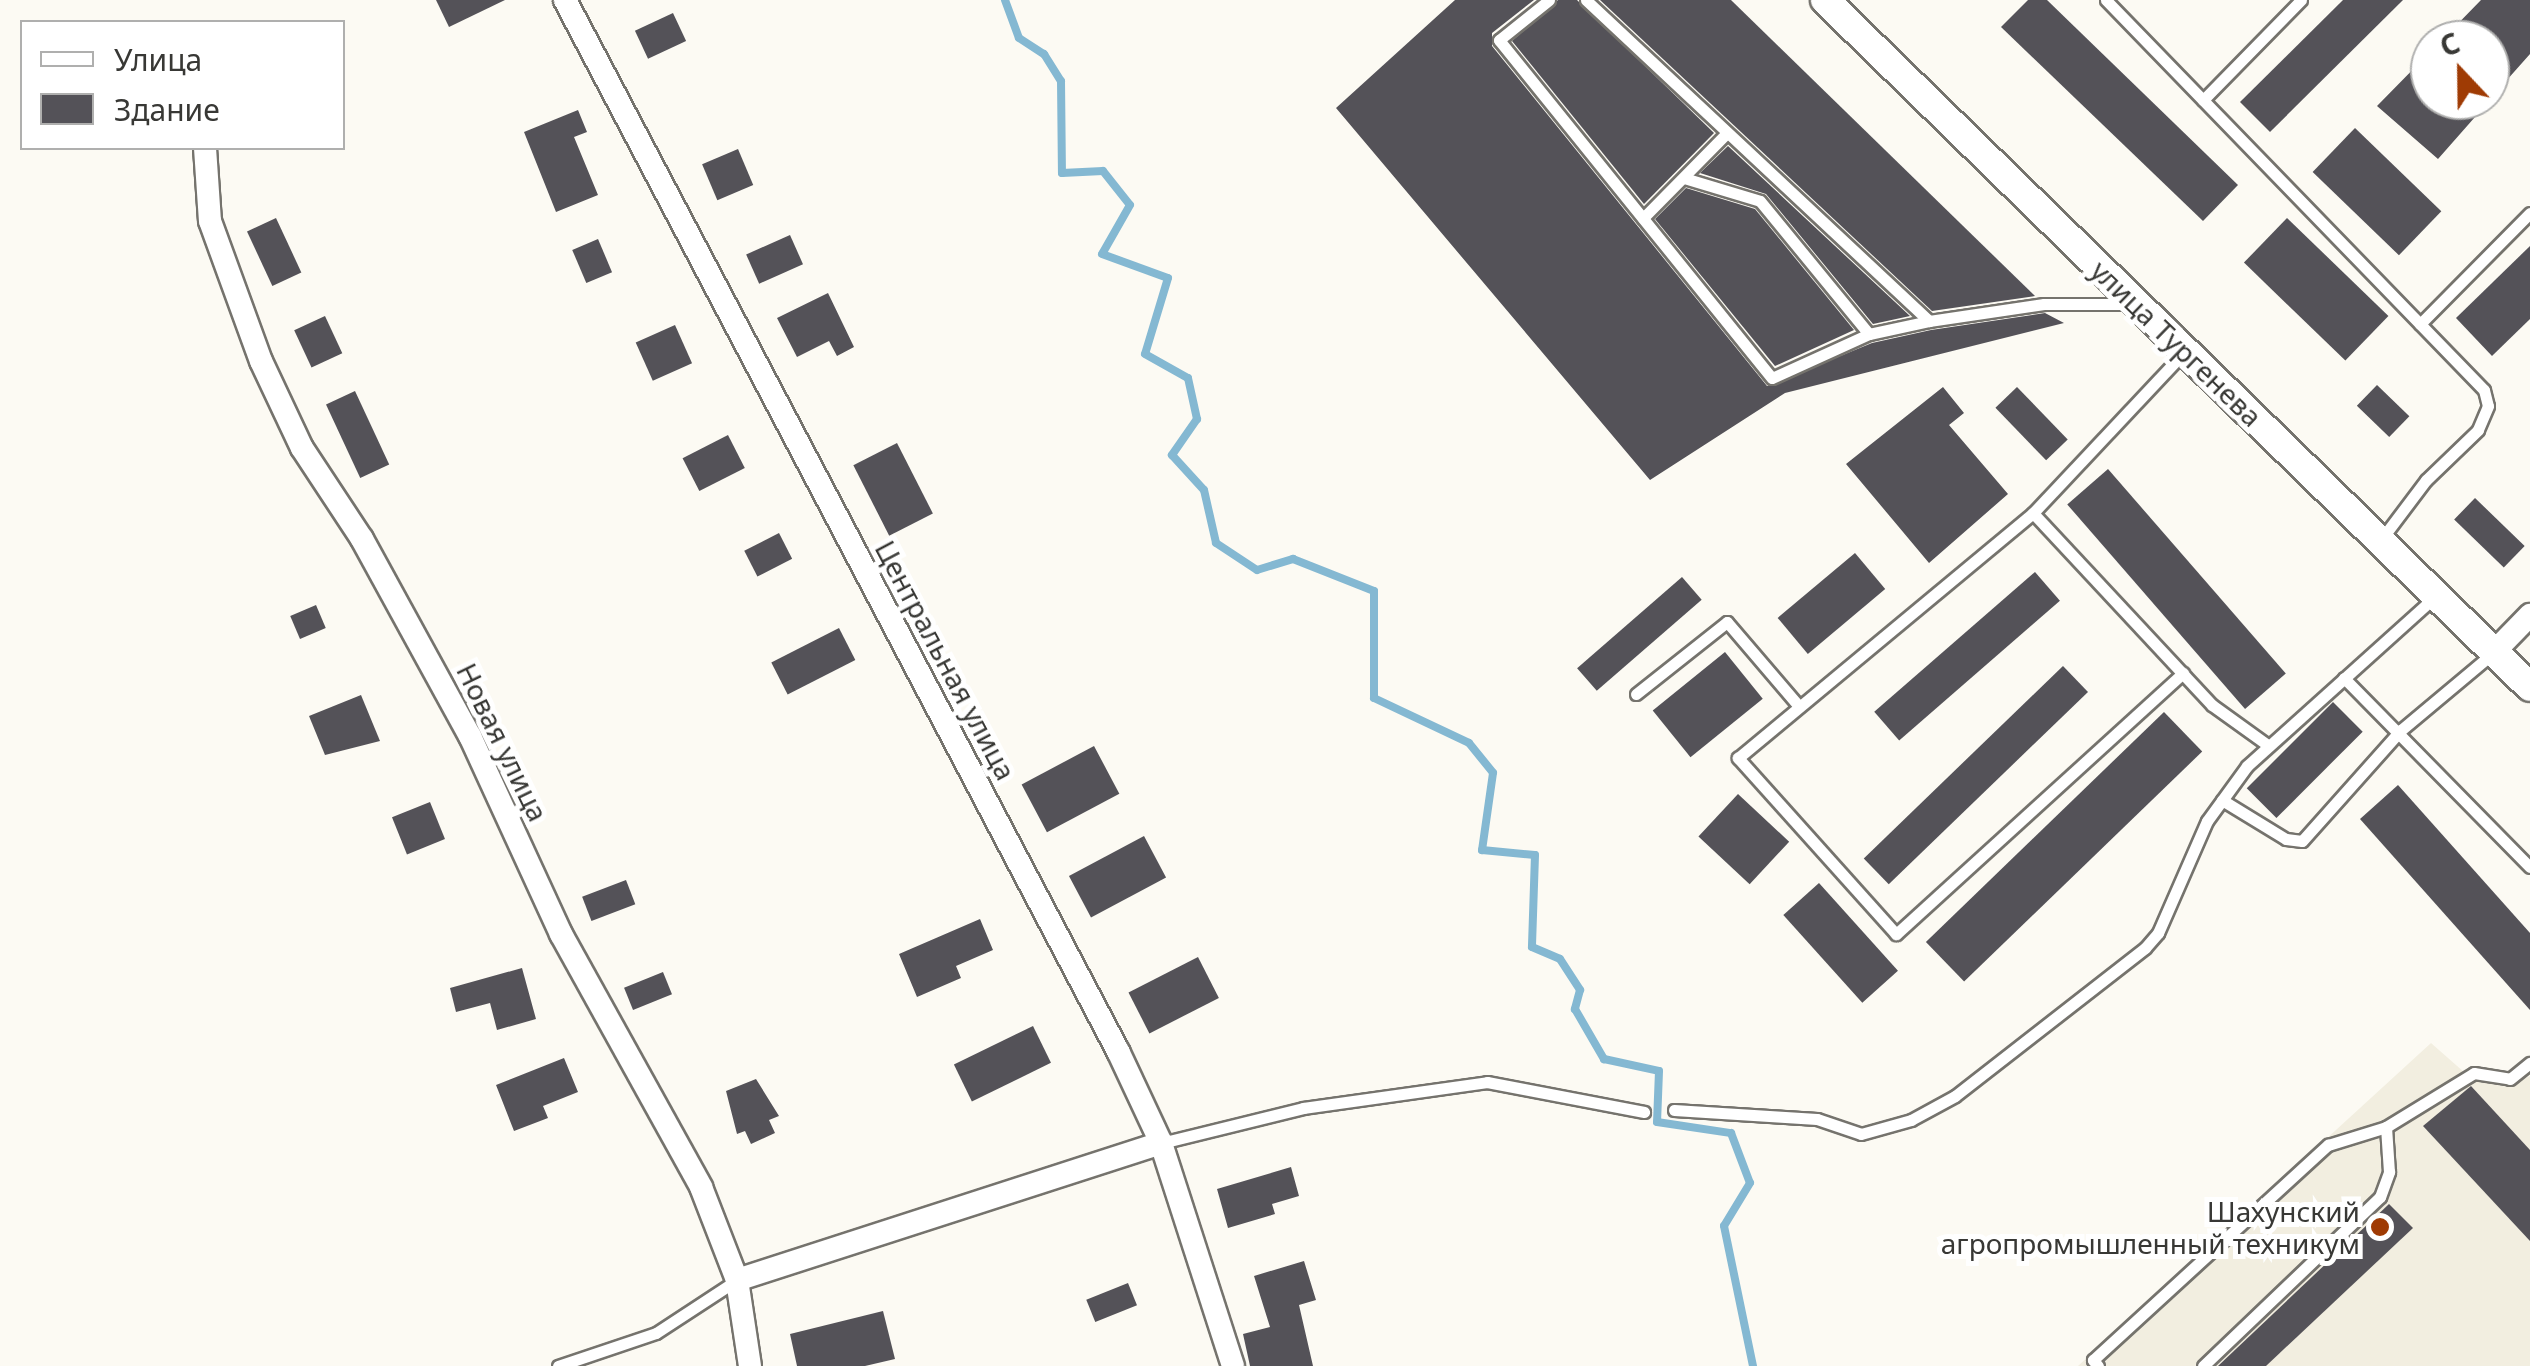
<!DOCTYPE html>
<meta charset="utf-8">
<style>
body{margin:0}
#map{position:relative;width:2530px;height:1366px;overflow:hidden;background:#fcfaf3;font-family:"Noto Sans",sans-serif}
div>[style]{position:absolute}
.built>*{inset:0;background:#f2eee0}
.stream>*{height:8px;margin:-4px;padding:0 4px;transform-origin:4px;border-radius:4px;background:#84b8d2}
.building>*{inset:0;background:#545258;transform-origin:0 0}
.roads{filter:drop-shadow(2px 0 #75736d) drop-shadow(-2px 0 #75736d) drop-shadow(0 2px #75736d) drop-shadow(0 -2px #75736d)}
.service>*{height:11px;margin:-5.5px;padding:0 5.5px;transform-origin:5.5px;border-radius:5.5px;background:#fff}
.minor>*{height:22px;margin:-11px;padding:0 11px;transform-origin:11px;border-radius:11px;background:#fff}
.tertiary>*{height:28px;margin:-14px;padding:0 14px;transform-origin:14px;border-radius:14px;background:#fff}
.dots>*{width:28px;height:28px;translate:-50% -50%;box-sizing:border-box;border:5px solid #fff;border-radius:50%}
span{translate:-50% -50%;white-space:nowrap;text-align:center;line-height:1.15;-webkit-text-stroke:10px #fff;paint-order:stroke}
.street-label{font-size:28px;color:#383835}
.poi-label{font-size:28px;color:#383835}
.right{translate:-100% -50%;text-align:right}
.legend{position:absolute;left:20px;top:20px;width:325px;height:130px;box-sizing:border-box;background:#fff;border:2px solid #afafae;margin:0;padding:12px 18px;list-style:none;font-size:30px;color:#383835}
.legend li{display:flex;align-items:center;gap:20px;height:50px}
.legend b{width:50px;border:2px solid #afafae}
.north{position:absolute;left:2410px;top:20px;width:100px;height:100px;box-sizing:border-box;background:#fff;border:2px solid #afafae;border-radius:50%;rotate:338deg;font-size:28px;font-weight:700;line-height:40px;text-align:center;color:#383835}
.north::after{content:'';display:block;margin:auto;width:35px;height:45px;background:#9f3b04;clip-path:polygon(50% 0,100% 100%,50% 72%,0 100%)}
</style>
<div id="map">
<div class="built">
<i style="clip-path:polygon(2431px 1043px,2473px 1080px,2507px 1087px,2530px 1076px,2530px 1366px,2078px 1366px)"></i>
</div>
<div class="stream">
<i style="left:1005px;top:0;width:40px;rotate:69.8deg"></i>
<i style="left:1019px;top:38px;width:30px;rotate:33deg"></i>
<i style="left:1044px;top:54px;width:32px;rotate:58deg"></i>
<i style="left:1061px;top:81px;width:92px;rotate:89.4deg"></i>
<i style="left:1062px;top:173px;width:41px;rotate:-2.8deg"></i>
<i style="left:1103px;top:171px;width:43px;rotate:51.5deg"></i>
<i style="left:1130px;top:205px;width:56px;rotate:119.7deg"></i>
<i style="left:1102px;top:254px;width:70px;rotate:20deg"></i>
<i style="left:1168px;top:278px;width:79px;rotate:106.8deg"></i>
<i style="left:1145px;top:354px;width:49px;rotate:29.2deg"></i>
<i style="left:1188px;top:378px;width:42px;rotate:77.6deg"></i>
<i style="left:1197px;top:419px;width:44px;rotate:124.8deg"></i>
<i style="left:1172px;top:455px;width:47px;rotate:47.6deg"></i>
<i style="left:1204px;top:490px;width:54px;rotate:77.2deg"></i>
<i style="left:1216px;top:543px;width:49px;rotate:33.4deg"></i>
<i style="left:1257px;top:570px;width:38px;rotate:-17deg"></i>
<i style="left:1293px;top:559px;width:87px;rotate:21.6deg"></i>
<i style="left:1374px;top:591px;width:107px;rotate:90deg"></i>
<i style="left:1374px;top:698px;width:105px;rotate:25.3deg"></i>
<i style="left:1469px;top:743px;width:38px;rotate:51deg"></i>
<i style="left:1493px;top:773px;width:78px;rotate:98.1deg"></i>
<i style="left:1482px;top:850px;width:53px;rotate:5.4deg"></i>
<i style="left:1535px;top:855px;width:92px;rotate:91.9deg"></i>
<i style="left:1532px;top:947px;width:30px;rotate:23deg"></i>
<i style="left:1560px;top:959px;width:37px;rotate:57deg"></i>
<i style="left:1580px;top:990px;width:20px;rotate:105deg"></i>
<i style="left:1575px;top:1009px;width:58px;rotate:59.9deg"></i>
<i style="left:1604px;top:1059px;width:56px;rotate:12.3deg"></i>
<i style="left:1659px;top:1071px;width:51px;rotate:92.2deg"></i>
<i style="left:1657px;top:1122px;width:75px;rotate:8.5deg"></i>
<i style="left:1731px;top:1133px;width:53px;rotate:69.2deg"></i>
<i style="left:1750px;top:1183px;width:50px;rotate:121.2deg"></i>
<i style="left:1724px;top:1226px;width:143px;rotate:78.3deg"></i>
</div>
<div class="building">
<i style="clip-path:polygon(436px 0,505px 0,449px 27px)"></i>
<i style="clip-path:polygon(1455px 0,1534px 0,1492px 33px,1492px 46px,1767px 386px,1872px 343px,1931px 330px,2045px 313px,2064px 323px,1785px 393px,1650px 480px,1336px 108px)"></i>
<i style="clip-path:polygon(1558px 0,1577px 0,1714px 133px,1644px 204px,1512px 41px)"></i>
<i style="clip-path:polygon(1600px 0,1731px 0,2035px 296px,1932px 311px)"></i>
<i style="clip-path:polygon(2028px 0,2047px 0,2238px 185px,2203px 221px,2001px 27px)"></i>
<i style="clip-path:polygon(2343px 0,2403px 0,2270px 132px,2240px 102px)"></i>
<i style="clip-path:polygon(2481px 0,2530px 0,2530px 54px,2490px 99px,2490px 40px,2442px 40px)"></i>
<i style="left:673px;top:13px;width:31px;height:42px;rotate:65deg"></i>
<i style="clip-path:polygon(2430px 52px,2430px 100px,2490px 100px,2438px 159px,2377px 106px)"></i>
<i style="clip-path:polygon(578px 110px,587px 132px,574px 137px,598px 195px,556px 212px,524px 132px)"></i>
<i style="left:2355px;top:128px;width:120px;height:61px;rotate:44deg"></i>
<i style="clip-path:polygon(1728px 146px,1910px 316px,1873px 324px,1766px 194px,1700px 173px)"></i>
<i style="left:738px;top:149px;width:39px;height:39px;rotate:67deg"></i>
<i style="clip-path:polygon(1686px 188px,1755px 209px,1854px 330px,1775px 366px,1655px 219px)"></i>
<i style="left:276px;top:218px;width:60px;height:32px;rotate:65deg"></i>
<i style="left:2287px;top:218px;width:141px;height:62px;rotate:44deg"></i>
<i style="left:790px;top:235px;width:32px;height:48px;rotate:66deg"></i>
<i style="left:598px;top:239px;width:36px;height:28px;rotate:67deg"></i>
<i style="clip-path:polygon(2530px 246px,2530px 319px,2492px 356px,2456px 318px)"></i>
<i style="clip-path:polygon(828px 293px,854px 347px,837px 356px,829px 341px,797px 357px,777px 318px)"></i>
<i style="left:325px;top:316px;width:41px;height:34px;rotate:65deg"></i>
<i style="left:675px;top:325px;width:42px;height:43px;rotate:66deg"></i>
<i style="left:2377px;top:385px;width:45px;height:29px;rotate:44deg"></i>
<i style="clip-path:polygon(1943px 387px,1964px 413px,1949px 425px,2008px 494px,1929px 563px,1846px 464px)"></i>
<i style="left:2017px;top:387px;width:73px;height:30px;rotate:46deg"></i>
<i style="left:355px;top:391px;width:81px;height:32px;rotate:65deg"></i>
<i style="left:728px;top:435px;width:37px;height:51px;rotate:63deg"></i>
<i style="left:897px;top:443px;width:79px;height:49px;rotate:63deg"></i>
<i style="left:2108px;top:469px;width:271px;height:54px;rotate:49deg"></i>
<i style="left:2475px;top:498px;width:69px;height:30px;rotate:44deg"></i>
<i style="left:779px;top:533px;width:29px;height:39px;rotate:63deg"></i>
<i style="left:1855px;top:553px;width:47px;height:101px;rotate:50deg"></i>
<i style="left:2035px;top:572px;width:38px;height:213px;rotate:49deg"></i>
<i style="left:1682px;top:577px;width:30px;height:139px;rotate:49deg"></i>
<i style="left:316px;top:605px;width:25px;height:28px;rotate:67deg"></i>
<i style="left:839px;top:628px;width:36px;height:76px;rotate:63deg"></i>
<i style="left:1725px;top:652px;width:60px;height:93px;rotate:51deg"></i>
<i style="left:2063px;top:666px;width:36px;height:277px;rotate:46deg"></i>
<i style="clip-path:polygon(361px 695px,380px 741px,325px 755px,309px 716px)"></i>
<i style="left:2333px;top:702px;width:42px;height:122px;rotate:45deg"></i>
<i style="left:2164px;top:712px;width:55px;height:331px;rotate:46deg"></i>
<i style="left:1094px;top:746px;width:54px;height:82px;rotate:62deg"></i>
<i style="clip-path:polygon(2398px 785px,2530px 933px,2530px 1010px,2360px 819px)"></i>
<i style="left:1738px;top:794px;width:70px;height:58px;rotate:43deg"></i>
<i style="left:430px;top:802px;width:40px;height:41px;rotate:68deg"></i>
<i style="left:1144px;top:836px;width:47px;height:85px;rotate:62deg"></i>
<i style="left:626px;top:880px;width:26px;height:47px;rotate:69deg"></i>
<i style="left:1819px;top:883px;width:118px;height:48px;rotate:48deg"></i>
<i style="clip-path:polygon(980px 919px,993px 950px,956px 966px,961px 978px,917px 997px,899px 954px)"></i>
<i style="left:1198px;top:957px;width:46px;height:78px;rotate:63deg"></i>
<i style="clip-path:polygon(522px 968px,536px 1019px,497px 1030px,490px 1003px,456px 1012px,450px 988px)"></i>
<i style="left:663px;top:972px;width:24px;height:42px;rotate:68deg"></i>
<i style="left:1033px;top:1026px;width:41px;height:88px;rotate:64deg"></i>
<i style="clip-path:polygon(564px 1058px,578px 1092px,543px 1106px,548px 1118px,514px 1131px,496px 1085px)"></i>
<i style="clip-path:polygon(756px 1079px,779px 1116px,769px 1120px,775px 1133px,751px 1144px,745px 1131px,737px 1134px,726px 1091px)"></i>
<i style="clip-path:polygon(2471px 1086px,2530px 1150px,2530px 1241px,2423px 1126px)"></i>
<i style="clip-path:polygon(1291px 1167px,1299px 1196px,1272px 1204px,1275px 1214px,1228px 1228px,1217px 1189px)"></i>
<i style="clip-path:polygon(2389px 1204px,2413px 1228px,2266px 1366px,2218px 1366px)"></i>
<i style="clip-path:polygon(1304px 1261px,1316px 1300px,1299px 1305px,1313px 1366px,1250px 1366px,1243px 1334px,1270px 1327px,1254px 1276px)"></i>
<i style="left:1128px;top:1283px;width:24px;height:45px;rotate:68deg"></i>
<i style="clip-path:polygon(883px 1311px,895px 1359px,865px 1366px,797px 1366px,790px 1334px)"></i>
</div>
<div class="roads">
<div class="service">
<i style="left:1549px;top:0;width:64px;rotate:141.3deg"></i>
<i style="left:1499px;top:40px;width:434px;rotate:51.1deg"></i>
<i style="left:1772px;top:378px;width:107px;rotate:-24.4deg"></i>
<i style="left:1869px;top:334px;width:61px;rotate:-12.2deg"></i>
<i style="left:1929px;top:321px;width:116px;rotate:-8.4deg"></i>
<i style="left:2044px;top:304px;width:87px"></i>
<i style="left:1586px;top:0;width:470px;rotate:43.1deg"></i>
<i style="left:2106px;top:0;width:543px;rotate:45.9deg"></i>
<i style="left:2484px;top:390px;width:16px;rotate:76deg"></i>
<i style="left:2488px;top:406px;width:26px;rotate:113deg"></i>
<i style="left:2478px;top:430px;width:72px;rotate:136.1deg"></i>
<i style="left:2426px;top:480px;width:76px;rotate:127deg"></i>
<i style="left:2203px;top:100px;width:140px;rotate:-45.6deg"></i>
<i style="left:1684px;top:178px;width:79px;rotate:16.8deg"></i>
<i style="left:1760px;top:201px;width:172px;rotate:50.7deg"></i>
<i style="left:1643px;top:218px;width:115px;rotate:-45.4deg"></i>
<i style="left:2420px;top:324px;width:156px;rotate:-45.3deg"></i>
<i style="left:2033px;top:513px;width:262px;rotate:47deg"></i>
<i style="left:2212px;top:705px;width:70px;rotate:35.7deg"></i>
<i style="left:2183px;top:673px;width:388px;rotate:137.7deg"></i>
<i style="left:1896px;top:934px;width:237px;rotate:-131.9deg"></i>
<i style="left:1738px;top:758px;width:383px;rotate:-39.7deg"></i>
<i style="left:2033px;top:513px;width:222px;rotate:-46.8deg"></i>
<i style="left:2344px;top:678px;width:265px;rotate:45.5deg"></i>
<i style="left:1636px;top:694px;width:116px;rotate:-38.4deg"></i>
<i style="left:1727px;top:622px;width:109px;rotate:49.5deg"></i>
<i style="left:2222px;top:800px;width:75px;rotate:31.4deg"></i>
<i style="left:2286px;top:839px;width:16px;rotate:7deg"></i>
<i style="left:2302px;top:841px;width:149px;rotate:-48.3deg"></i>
<i style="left:2401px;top:730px;width:120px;rotate:-39.9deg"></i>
<i style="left:1674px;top:1110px;width:143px;rotate:3.6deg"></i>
<i style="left:1817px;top:1119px;width:46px;rotate:18.8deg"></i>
<i style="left:1861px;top:1134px;width:52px;rotate:-15.6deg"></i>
<i style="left:1911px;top:1120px;width:50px;rotate:-28.6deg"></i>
<i style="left:1955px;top:1096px;width:241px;rotate:-37.9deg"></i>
<i style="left:2145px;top:948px;width:20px;rotate:-49deg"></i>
<i style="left:2158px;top:933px;width:122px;rotate:-66.4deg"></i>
<i style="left:2207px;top:821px;width:68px;rotate:-54deg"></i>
<i style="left:2247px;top:766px;width:253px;rotate:-42deg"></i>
<i style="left:1161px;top:1143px;width:146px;rotate:-13.8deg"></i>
<i style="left:1303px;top:1108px;width:186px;rotate:-8deg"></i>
<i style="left:1487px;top:1082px;width:160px;rotate:10.8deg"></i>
<i style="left:558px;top:1366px;width:103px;rotate:-18.6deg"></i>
<i style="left:656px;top:1333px;width:97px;rotate:-33.2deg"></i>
<i style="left:2098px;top:1366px;width:8px;rotate:-130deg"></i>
<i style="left:2093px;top:1360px;width:319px;rotate:-42.5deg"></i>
<i style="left:2328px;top:1145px;width:61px;rotate:-17.2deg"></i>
<i style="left:2203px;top:1366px;width:245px;rotate:-43.7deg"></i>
<i style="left:2380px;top:1197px;width:27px;rotate:-70deg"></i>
<i style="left:2389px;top:1172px;width:45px;rotate:-93.8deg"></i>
<i style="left:2386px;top:1127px;width:103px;rotate:-31.5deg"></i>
<i style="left:2474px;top:1073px;width:36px;rotate:9deg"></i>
<i style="left:2510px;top:1079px;width:26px;rotate:-39deg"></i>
</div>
<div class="minor">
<i style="left:565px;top:0;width:1188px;rotate:62.25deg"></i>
<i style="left:1118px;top:1051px;width:102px;rotate:64.9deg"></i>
<i style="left:1161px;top:1143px;width:234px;rotate:72.1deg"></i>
<i style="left:205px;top:148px;width:73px;rotate:86.1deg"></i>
<i style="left:210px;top:221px;width:149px;rotate:70deg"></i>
<i style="left:261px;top:361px;width:96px;rotate:64.8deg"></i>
<i style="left:302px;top:448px;width:109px;rotate:56.6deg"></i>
<i style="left:362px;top:539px;width:225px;rotate:61.3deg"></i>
<i style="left:470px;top:736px;width:218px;rotate:65.3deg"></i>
<i style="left:561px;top:934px;width:289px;rotate:61deg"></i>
<i style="left:701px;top:1187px;width:100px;rotate:68.8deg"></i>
<i style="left:737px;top:1280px;width:87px;rotate:81.4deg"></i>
<i style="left:2494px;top:652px;width:52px;rotate:-45.8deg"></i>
<i style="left:737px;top:1280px;width:446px;rotate:-17.9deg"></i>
</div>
<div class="tertiary">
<i style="left:1825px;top:0;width:984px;rotate:44.26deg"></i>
</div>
</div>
<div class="dots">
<i style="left:2380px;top:1227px;background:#9f3b04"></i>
</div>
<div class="street-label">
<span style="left:2177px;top:343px;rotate:44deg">улица Тургенева</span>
<span style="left:946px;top:660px;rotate:62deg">Центральная улица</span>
<span style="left:503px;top:742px;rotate:64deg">Новая улица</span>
</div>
<div class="poi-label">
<span class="right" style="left:2360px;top:1227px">Шахунский<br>агропромышленный техникум</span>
</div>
<ul class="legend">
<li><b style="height:12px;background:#fff"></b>Улица</li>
<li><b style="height:28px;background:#545258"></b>Здание</li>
</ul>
<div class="north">С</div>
</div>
